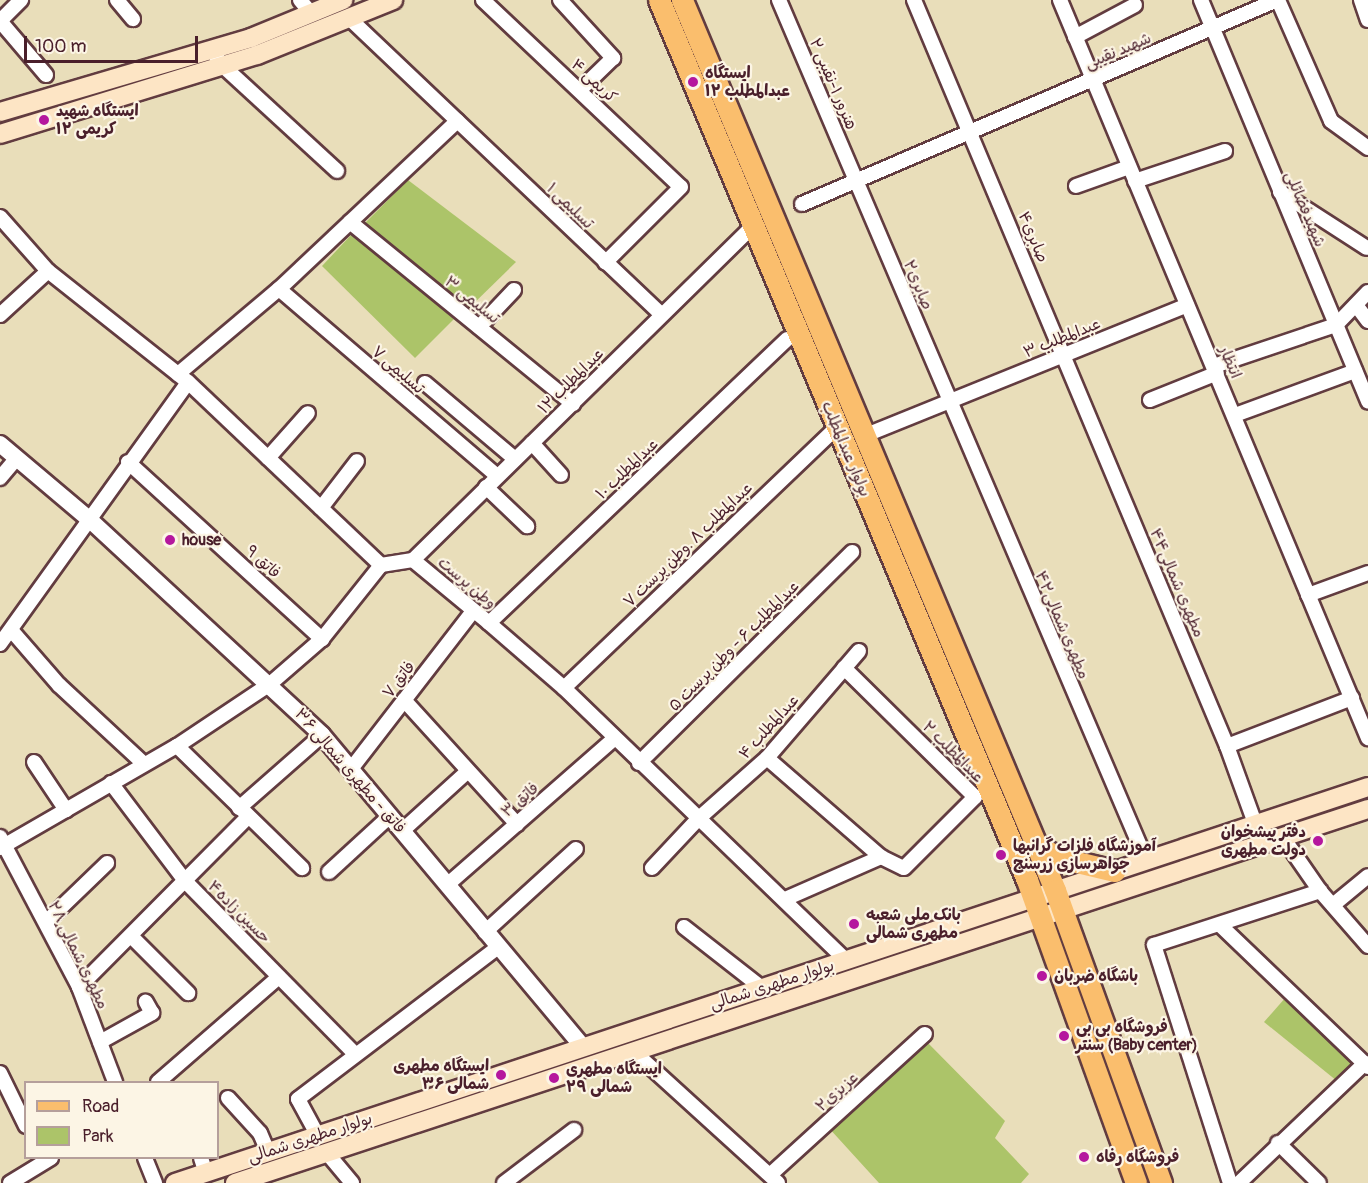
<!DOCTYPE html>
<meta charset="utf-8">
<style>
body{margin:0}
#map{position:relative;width:1368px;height:1183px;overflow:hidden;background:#e9deba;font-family:Pangolin,"Playpen Sans Arabic",sans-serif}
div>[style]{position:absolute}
.green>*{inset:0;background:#acc469}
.roads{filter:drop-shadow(2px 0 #623c40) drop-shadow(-2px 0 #623c40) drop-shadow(0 2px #623c40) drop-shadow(0 -2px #623c40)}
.minor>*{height:14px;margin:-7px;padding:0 7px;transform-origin:7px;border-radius:7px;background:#fff}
.tertiary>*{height:16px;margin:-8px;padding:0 8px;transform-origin:8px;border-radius:8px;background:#fff}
.secondary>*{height:18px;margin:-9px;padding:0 9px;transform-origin:9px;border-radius:9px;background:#fde5c5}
.primary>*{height:21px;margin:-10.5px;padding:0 10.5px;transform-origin:10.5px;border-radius:10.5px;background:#fabe6d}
.dots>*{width:16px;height:16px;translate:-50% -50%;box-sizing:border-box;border:3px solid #fcf5e5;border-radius:50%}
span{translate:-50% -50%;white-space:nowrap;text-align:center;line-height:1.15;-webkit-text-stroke:4.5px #fcf5e5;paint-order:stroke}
.street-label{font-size:16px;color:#4a1f2b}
.poi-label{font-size:16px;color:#4a1f2b;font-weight:700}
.left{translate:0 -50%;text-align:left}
.right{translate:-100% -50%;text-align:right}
.legend{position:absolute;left:24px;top:1081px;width:195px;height:78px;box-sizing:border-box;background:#fcf5e5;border:2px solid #b59f9b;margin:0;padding:8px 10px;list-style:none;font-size:18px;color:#4a1f2b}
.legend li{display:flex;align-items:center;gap:12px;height:30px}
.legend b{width:30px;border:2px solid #b59f9b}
.scale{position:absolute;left:24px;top:36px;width:174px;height:27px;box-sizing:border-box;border:3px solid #4a1f2b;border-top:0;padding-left:8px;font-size:18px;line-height:21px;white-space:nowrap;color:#4a1f2b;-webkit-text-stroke:4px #fcf5e5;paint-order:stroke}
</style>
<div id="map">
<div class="green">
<i style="clip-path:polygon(408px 180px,516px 262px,467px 310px,363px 225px)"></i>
<i style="clip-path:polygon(352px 234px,454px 319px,415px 358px,322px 266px)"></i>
<i style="clip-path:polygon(1286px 997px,1356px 1063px,1337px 1081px,1264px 1022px)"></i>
<i style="clip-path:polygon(927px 1042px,1005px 1121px,995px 1138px,1029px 1174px,1021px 1183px,879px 1183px,828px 1127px)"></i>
</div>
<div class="roads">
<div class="minor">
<i style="left:117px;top:0;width:25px;rotate:50deg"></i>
<i style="left:300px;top:0;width:17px;rotate:50deg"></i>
<i style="left:483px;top:0;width:272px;rotate:43.4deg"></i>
<i style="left:681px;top:187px;width:107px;rotate:135deg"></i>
<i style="left:560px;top:0;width:79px;rotate:47.6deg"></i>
<i style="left:613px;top:58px;width:46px;rotate:135.9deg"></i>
<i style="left:779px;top:0;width:935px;rotate:66.89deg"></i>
<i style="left:914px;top:0;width:809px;rotate:67.24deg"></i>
<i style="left:1227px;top:746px;width:85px;rotate:70.1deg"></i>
<i style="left:1060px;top:0;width:800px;rotate:67.35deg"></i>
<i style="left:1201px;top:0;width:435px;rotate:67.4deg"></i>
<i style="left:1278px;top:0;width:132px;rotate:66.3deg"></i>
<i style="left:1331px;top:121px;width:46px;rotate:36.1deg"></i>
<i style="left:1361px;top:0;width:21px;rotate:71deg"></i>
<i style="left:349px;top:18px;width:430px;rotate:43.5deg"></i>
<i style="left:0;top:21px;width:71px;rotate:49.6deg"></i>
<i style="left:0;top:21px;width:30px;rotate:-45deg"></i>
<i style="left:1075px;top:37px;width:68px;rotate:-28.1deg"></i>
<i style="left:211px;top:49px;width:21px;rotate:55deg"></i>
<i style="left:223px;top:66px;width:155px;rotate:42.6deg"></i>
<i style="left:1135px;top:181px;width:95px;rotate:-18.4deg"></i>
<i style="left:1076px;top:186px;width:56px;rotate:-19.7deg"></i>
<i style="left:1280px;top:192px;width:103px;rotate:32.8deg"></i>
<i style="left:802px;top:204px;width:517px;rotate:-23.24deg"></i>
<i style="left:0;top:217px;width:72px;rotate:48.4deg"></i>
<i style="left:48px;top:271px;width:179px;rotate:38.4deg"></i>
<i style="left:188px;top:382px;width:266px;rotate:43.5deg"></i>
<i style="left:350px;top:222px;width:288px;rotate:39.2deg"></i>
<i style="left:279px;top:289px;width:287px;rotate:40.6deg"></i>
<i style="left:1356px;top:305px;width:20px;rotate:53deg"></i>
<i style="left:0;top:315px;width:65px;rotate:-42.5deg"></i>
<i style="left:479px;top:327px;width:51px;rotate:-46.6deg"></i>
<i style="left:1214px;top:366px;width:129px;rotate:-18.6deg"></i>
<i style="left:1336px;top:325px;width:46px;rotate:-45.9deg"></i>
<i style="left:178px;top:374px;width:132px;rotate:-40.1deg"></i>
<i style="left:279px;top:289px;width:245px;rotate:-43.3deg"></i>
<i style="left:425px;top:383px;width:118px;rotate:40.2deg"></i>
<i style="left:1150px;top:400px;width:72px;rotate:-21.9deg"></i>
<i style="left:1235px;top:415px;width:128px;rotate:-20.1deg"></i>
<i style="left:866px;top:435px;width:346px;rotate:-22deg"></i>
<i style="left:532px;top:443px;width:43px;rotate:47.8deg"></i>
<i style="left:268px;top:458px;width:60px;rotate:-48.4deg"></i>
<i style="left:128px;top:462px;width:263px;rotate:42.4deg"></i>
<i style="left:0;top:478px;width:26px;rotate:-50deg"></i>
<i style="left:486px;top:487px;width:57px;rotate:43.6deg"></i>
<i style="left:321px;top:508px;width:59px;rotate:-52.5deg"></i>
<i style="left:413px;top:560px;width:477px;rotate:-44.5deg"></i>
<i style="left:381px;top:565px;width:32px;rotate:-9deg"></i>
<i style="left:413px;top:560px;width:99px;rotate:39.7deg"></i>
<i style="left:489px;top:623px;width:99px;rotate:40.9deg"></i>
<i style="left:564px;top:688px;width:392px;rotate:44deg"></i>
<i style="left:1308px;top:595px;width:64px;rotate:-20.1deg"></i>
<i style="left:489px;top:623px;width:412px;rotate:-43.6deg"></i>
<i style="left:12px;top:631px;width:72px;rotate:49deg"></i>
<i style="left:59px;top:685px;width:116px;rotate:42.9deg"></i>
<i style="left:0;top:644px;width:322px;rotate:-54.3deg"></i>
<i style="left:564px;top:688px;width:378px;rotate:-43.7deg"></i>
<i style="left:404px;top:700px;width:168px;rotate:47.7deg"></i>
<i style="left:177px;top:746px;width:175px;rotate:44.3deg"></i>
<i style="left:1227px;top:746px;width:134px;rotate:-21deg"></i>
<i style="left:767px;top:758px;width:151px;rotate:41deg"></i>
<i style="left:881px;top:857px;width:25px;rotate:26deg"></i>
<i style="left:904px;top:868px;width:100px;rotate:-45deg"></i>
<i style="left:975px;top:797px;width:184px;rotate:-135.4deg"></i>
<i style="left:34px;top:762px;width:58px;rotate:56.3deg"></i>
<i style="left:639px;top:763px;width:300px;rotate:-44.7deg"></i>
<i style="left:351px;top:769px;width:200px;rotate:-52.3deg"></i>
<i style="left:111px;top:783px;width:124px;rotate:52.9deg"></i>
<i style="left:186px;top:882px;width:241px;rotate:45.5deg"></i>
<i style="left:239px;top:808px;width:111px;rotate:-41.3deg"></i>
<i style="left:402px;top:831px;width:89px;rotate:-42.3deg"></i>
<i style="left:0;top:837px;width:170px;rotate:62.2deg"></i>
<i style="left:79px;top:987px;width:102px;rotate:69.2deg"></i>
<i style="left:1284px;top:839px;width:63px;rotate:55.3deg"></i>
<i style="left:1320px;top:891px;width:73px;rotate:48.9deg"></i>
<i style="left:0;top:848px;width:204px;rotate:-30deg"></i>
<i style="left:177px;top:746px;width:112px;rotate:-33.7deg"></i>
<i style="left:270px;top:684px;width:69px;rotate:-40.9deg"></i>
<i style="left:322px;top:639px;width:95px;rotate:-51.4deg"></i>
<i style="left:652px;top:868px;width:67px;rotate:-46.8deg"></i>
<i style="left:698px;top:819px;width:92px;rotate:-41.5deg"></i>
<i style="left:767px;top:758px;width:141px;rotate:-49.3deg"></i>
<i style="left:329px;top:872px;width:83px;rotate:-42.6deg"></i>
<i style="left:447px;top:885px;width:222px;rotate:-41.2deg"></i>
<i style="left:785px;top:899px;width:105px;rotate:-23.6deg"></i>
<i style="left:1333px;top:905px;width:45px;rotate:-39.6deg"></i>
<i style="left:46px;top:922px;width:85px;rotate:-44deg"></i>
<i style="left:1220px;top:925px;width:205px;rotate:43.8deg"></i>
<i style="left:684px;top:927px;width:99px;rotate:38deg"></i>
<i style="left:485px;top:932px;width:123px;rotate:-42.4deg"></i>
<i style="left:131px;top:936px;width:81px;rotate:45deg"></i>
<i style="left:79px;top:987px;width:240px;rotate:-45.2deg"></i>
<i style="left:100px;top:1042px;width:60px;rotate:-29.1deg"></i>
<i style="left:152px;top:1013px;width:13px;rotate:-119deg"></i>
<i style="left:633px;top:1051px;width:196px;rotate:42.3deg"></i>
<i style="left:0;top:1073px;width:59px;rotate:63.9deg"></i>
<i style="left:158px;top:1082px;width:160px;rotate:-41deg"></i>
<i style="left:228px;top:1098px;width:47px;rotate:47.6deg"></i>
<i style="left:260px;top:1133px;width:21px;rotate:67deg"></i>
<i style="left:318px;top:1136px;width:42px;rotate:-118.4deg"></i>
<i style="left:298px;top:1099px;width:251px;rotate:-37.2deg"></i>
<i style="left:1278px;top:1143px;width:57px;rotate:44.3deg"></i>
<i style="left:327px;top:1153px;width:39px;rotate:50deg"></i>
<i style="left:145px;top:1158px;width:27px;rotate:68deg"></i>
<i style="left:201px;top:1158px;width:16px;rotate:72deg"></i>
<i style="left:771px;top:1174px;width:208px;rotate:-42.3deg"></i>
<i style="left:10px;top:1183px;width:48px;rotate:-31.4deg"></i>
<i style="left:504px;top:1183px;width:88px;rotate:-37.1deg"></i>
<i style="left:1230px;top:1183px;width:250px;rotate:-107.7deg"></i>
<i style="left:1154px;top:945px;width:175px;rotate:-18deg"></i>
<i style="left:1239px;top:1183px;width:174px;rotate:-43.6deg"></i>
</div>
<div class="tertiary">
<i style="left:0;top:444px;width:118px;rotate:40.2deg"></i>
<i style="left:90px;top:520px;width:316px;rotate:42.8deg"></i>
<i style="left:322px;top:735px;width:407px;rotate:50.1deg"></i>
</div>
<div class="secondary">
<i style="left:0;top:112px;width:262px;rotate:-16.4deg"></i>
<i style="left:251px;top:38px;width:100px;rotate:-22.4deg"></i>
<i style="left:0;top:134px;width:269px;rotate:-17.1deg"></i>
<i style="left:257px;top:55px;width:147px;rotate:-22deg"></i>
<i style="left:175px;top:1183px;width:1257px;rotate:-18.36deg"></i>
<i style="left:235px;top:1183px;width:1193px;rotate:-18.27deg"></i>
</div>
<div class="primary">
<i style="left:659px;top:0;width:954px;rotate:67.31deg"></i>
<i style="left:1027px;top:880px;width:322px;rotate:70.2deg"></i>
<i style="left:682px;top:0;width:965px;rotate:67.26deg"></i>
<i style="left:1055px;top:890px;width:312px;rotate:70.1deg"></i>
<i style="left:1035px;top:845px;width:28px;rotate:27deg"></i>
<i style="left:1060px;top:858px;width:56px;rotate:13.5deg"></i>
</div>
</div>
<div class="dots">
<i style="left:693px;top:82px;background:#b5179e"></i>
<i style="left:44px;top:120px;background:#b5179e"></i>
<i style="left:170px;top:540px;background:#b5179e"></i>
<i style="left:1318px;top:841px;background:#b5179e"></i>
<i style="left:1001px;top:855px;background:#b5179e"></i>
<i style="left:854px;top:924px;background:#b5179e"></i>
<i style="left:1042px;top:976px;background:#b5179e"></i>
<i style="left:1064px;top:1036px;background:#b5179e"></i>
<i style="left:501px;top:1075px;background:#b5179e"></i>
<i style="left:554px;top:1078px;background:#b5179e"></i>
<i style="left:1084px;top:1157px;background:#b5179e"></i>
</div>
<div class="street-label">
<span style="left:1118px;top:51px;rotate:-23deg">شهید نقیبی</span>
<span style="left:594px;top:81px;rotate:43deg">کریمی ۴</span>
<span style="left:833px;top:84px;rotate:67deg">هنرور ۱-نقیبی ۲</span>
<span style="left:570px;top:206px;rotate:44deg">تسلیمی ۱</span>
<span style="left:1305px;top:209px;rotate:67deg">شهیدفضائلی</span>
<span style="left:1033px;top:237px;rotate:67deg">صابری۴</span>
<span style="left:918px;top:285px;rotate:67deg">صابری۲</span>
<span style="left:472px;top:300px;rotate:39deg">تسلیمی ۳</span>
<span style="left:1062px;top:338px;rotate:-22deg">عبدالمطلب ۳</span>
<span style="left:1230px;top:362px;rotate:67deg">انتظار</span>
<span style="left:398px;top:370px;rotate:41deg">تسلیمی ۷</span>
<span style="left:571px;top:381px;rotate:-45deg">عبدالمطلب ۱۲</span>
<span style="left:846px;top:449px;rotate:67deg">بولوار عبدالمطلب</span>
<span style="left:627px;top:469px;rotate:-44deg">عبدالمطلب ۱۰</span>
<span style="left:688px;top:545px;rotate:-44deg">عبدالمطلب ۸ .وطن پرست ۷</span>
<span style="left:263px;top:562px;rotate:42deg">فاتق ۹</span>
<span style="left:467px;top:583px;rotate:40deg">وطن پرست</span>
<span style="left:1177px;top:583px;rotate:67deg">مطهری شمالی۴۴</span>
<span style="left:1062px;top:625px;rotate:67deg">مطهری شمالی۴۲</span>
<span style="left:734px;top:646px;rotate:-45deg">عبدالمطلب ۶ - وطن پرست ۵</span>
<span style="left:399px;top:680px;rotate:-52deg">فاتق ۷</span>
<span style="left:769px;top:727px;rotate:-48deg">عبدالمطلب ۴</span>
<span style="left:953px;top:752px;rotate:45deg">عبدالمطلب ۲</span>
<span style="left:350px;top:771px;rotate:49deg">فاتق - مطهری شمالی ۳۶</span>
<span style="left:520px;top:800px;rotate:-41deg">فاتق ۳</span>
<span style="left:239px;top:912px;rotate:45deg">حسین زاده۴</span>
<span style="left:78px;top:955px;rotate:64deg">مطهری شمالی ۲۸</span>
<span style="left:772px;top:985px;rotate:-18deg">بولوار مطهری شمالی</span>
<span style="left:837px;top:1092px;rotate:-42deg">عزیزی۲</span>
<span style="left:310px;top:1138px;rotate:-18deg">بولوار مطهری شمالی</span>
</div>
<div class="poi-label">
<span class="left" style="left:705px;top:82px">ایستگاه<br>عبدالمطلب ۱۲</span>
<span class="left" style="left:56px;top:120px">ایستگاه شهید<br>کریمی ۱۲</span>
<span class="left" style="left:182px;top:540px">house</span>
<span class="right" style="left:1306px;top:841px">دفتر پیشخوان<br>دولت مطهری</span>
<span class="left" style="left:1013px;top:855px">آموزشگاه فلزات گرانبها<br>جواهرسازی زرسنج</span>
<span class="left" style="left:866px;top:924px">بانک ملی شعبه<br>مطهری شمالی</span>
<span class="left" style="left:1054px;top:976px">باشگاه ضربان</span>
<span class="left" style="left:1076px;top:1036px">فروشگاه بی بی<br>سنتر (Baby center)</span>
<span class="right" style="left:489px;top:1075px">ایستگاه مطهری<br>شمالی ۳۶</span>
<span class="left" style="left:566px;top:1078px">ایستگاه مطهری<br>شمالی ۲۹</span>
<span class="left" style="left:1096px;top:1157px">فروشگاه رفاه</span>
</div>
<ul class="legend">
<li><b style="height:8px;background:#fabe6d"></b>Road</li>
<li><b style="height:16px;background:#acc469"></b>Park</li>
</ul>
<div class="scale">100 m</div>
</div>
